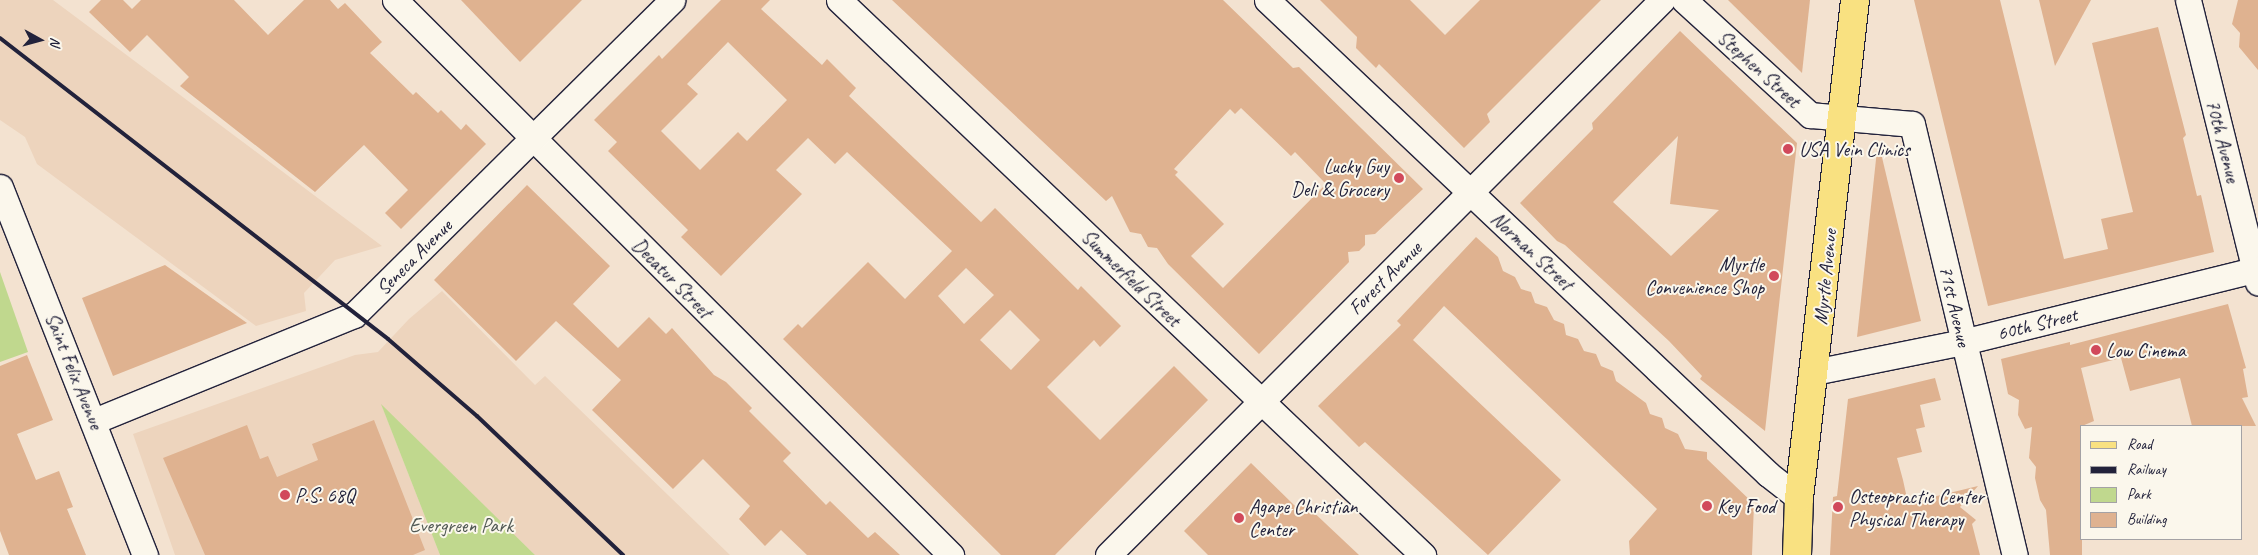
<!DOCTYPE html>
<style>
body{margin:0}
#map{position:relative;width:2258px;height:555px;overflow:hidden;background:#f3e2d0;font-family:Caveat,sans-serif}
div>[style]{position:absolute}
.built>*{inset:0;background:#edd4bd}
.green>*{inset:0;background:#c0d88e}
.building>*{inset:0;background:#dfb290}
.roads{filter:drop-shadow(1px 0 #22223b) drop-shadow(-1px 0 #22223b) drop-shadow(0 1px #22223b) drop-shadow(0 -1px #22223b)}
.minor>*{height:25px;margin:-12.5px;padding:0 12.5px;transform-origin:12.5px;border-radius:12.5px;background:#fbf7ec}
.major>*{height:28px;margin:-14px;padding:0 14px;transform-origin:14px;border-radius:14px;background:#f9e181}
.rail>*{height:4px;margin:-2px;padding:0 2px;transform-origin:2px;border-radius:2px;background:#22223b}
.dots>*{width:14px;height:14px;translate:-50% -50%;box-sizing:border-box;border:2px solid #fbf7ec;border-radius:50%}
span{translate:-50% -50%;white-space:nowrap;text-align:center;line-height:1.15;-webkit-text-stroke:4px #fbf7ec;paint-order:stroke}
.street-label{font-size:20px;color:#22223b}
.poi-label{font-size:20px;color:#22223b}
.left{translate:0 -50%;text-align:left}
.right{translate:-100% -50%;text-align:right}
.park-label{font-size:20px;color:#515954}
.legend{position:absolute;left:2080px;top:425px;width:162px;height:115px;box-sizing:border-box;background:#fbf7ec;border:1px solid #a4a2a5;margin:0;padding:6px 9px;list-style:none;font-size:15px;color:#22223b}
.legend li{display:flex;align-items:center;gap:10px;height:25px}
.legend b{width:25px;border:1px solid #a4a2a5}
.north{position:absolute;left:15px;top:15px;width:50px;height:50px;-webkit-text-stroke:4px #fbf7ec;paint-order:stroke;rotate:97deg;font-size:14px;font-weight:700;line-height:20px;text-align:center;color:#22223b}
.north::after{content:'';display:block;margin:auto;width:18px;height:22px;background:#22223b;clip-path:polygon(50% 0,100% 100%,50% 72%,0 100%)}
</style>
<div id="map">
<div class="built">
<i style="clip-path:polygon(0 0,53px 0,382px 246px,335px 260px,304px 293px,306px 311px,256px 326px,37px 164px,25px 137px,0 120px)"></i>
<i style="clip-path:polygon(442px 291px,535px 385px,545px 376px,730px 555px,535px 555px,382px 406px,440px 555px,175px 555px,133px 434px,355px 355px,378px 352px,409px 319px)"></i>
</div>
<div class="green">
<i style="clip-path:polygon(0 272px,28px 352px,0 362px)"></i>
<i style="clip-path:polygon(381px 404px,535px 555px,440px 555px)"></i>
</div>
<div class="building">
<i style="clip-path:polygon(101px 0,123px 0,132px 9px,141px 0,234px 0,268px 35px,304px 0,330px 0,338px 9px,345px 3px,382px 42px,370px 53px,413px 95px,416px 92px,438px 113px,441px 110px,461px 130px,466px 124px,486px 144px,401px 229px,385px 213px,408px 190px,364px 145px,315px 192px,180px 86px,189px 77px,147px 35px,130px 52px,89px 12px)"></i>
<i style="clip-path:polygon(461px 0,582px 0,520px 62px)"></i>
<i style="clip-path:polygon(evenodd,721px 0,770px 0,761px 9px,822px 65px,827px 59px,856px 88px,849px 96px,981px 222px,995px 208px,1078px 290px,1081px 286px,1121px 326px,1100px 347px,1094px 340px,1047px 387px,1100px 440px,1174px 366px,1208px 400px,1055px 555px,1001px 555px,783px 339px,798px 324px,802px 328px,868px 262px,905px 299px,952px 251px,847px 152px,835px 164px,808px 138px,776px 170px,802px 194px,721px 276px,681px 237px,688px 230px,608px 151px,617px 142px,594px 120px,659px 55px,662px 59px,721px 0,728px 42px,787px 100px,747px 141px,738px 132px,700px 170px,661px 131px,698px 94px,687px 84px,728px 42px,721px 0,966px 268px,994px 295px,964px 324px,938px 296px,966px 268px,721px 0,1010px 310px,1040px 340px,1011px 370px,980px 340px,1010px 310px)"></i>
<i style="clip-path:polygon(evenodd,892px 0,1223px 0,1293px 68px,1299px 67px,1423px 189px,1375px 234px,1365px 235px,1365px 245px,1359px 251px,1348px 252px,1349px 262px,1259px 354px,1168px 264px,1157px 248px,1148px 247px,1141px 234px,1130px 232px,1112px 196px,1106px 201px,892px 0,1241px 108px,1291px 156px,1295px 152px,1326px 184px,1223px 288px,1191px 256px,1224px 224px,1175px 175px,1178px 172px,1174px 169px,1230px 109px,1235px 114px,1241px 108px)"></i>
<i style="clip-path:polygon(1320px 0,1410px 0,1445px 35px,1480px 0,1601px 0,1487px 114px,1490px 122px,1464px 148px,1379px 64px,1376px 68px,1356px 48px,1357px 37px)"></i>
<i style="clip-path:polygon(1728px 0,1810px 0,1802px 73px)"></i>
<i style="clip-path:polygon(1914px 0,2000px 0,2064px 259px,2108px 249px,2101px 219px,2133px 212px,2092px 43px,2158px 27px,2186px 135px,2183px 138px,2197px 196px,2201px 195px,2214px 252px,1988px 306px)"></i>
<i style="clip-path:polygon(2039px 0,2091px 0,2055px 66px)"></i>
<i style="clip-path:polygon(2238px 0,2258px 0,2258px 70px,2239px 47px,2240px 33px,2232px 24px)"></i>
<i style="clip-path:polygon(evenodd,1680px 31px,1797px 143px,1765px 431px,1700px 379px,1702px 376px,1669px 341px,1565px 245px,1557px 241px,1520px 203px,1593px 129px,1592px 123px,1680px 31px,1678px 136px,1670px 204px,1719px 210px,1671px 256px,1613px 202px,1678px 136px)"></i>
<i style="clip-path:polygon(1880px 149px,1921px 321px,1857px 337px,1877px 150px)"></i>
<i style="clip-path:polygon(527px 185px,610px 266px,573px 304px,618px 348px,649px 317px,666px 334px,672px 328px,714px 375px,726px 382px,752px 408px,749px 411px,791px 453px,783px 461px,826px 505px,830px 501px,868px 538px,875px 532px,900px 555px,807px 555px,781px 530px,765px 546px,739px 519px,750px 506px,703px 459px,673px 489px,592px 410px,621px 380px,556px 321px,516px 361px,434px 280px)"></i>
<i style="clip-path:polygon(1476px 237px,1498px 257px,1503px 271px,1515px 277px,1521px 289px,1531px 292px,1535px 303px,1547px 307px,1554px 320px,1564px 324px,1566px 335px,1578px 339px,1584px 351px,1596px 354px,1601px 366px,1613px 371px,1616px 381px,1646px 403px,1650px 414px,1662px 418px,1665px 428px,1678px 434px,1685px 449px,1707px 452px,1707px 459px,1754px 504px,1752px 555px,1630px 555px,1629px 541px,1657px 509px,1444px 306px,1413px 340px,1561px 480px,1488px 555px,1365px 442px,1359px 447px,1318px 406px,1401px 325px,1397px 321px)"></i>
<i style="clip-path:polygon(165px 265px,247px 323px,113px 376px,82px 298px)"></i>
<i style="clip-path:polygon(2228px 304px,2246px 368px,2243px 369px,2248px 397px,2242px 398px,2256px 426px,2192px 426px,2180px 378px,2130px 391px,2121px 358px,2081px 368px,2094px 421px,2082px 426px,2082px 555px,2050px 555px,2046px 510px,2040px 500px,2035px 478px,2036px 467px,2029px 458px,2032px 427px,2025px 429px,2018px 415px,2019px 400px,2008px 394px,2001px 359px,2070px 342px,2070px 345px)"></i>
<i style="clip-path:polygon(27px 355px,53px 420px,17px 434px,36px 480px,59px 471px,73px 507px,67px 509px,86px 555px,9px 555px,0 531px,0 366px)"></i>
<i style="clip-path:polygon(1935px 378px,1941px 400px,1920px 405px,1925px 427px,1916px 429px,1922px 452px,1897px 458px,1903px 480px,1908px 503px,1978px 486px,1960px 507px,1976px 520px,1972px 524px,1980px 555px,1830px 555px,1833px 497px,1837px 496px,1848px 399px)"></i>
<i style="clip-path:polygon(374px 420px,425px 550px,413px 555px,205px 555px,163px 458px,247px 425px,260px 459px,268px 456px,277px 477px,318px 460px,312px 444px)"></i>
<i style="clip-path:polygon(1251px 463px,1295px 506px,1299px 502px,1308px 507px,1359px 555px,1208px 555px,1184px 531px)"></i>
</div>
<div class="roads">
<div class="minor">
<i style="left:395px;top:0;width:786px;rotate:44.95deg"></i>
<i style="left:839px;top:0;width:806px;rotate:43.54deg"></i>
<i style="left:1267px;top:0;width:690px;rotate:43.41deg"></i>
<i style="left:1768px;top:474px;width:39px;rotate:38deg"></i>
<i style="left:1684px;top:0;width:171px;rotate:42.4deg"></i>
<i style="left:1810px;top:115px;width:102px;rotate:5deg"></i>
<i style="left:1912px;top:124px;width:443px;rotate:76.6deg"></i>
<i style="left:2188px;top:0;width:291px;rotate:76.1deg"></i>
<i style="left:0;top:187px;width:396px;rotate:68.5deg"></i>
<i style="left:1814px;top:372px;width:152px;rotate:-11.4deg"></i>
<i style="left:1963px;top:342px;width:304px;rotate:-13.9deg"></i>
<i style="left:94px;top:421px;width:281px;rotate:-22.2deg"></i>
<i style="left:354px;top:315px;width:448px;rotate:-44.7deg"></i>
<i style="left:1108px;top:555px;width:784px;rotate:-45.05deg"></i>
</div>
<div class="major">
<i style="left:1797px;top:555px;width:57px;rotate:-88deg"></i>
<i style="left:1799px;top:498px;width:501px;rotate:-83.58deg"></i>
</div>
</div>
<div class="rail">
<i style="left:0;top:38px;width:491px;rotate:37.8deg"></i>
<i style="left:388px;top:339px;width:118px;rotate:40.9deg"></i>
<i style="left:477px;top:416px;width:202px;rotate:43.6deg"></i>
</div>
<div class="dots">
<i style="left:1788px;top:149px;background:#d1495b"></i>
<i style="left:1399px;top:178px;background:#d1495b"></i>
<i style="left:1774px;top:276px;background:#d1495b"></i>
<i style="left:2096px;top:350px;background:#d1495b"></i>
<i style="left:285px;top:495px;background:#d1495b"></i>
<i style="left:1707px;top:506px;background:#d1495b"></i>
<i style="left:1838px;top:507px;background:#d1495b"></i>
<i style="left:1239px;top:518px;background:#d1495b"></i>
</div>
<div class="street-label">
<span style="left:1759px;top:69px;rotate:42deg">Stephen Street</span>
<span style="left:2223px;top:141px;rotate:76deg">70th Avenue</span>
<span style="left:1532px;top:251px;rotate:43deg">Norman Street</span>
<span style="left:414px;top:257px;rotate:-45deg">Seneca Avenue</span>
<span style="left:1825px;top:277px;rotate:-84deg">Myrtle Avenue</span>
<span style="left:672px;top:278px;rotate:45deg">Decatur Street</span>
<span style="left:1131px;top:278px;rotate:44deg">Summerfield Street</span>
<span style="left:1385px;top:278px;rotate:-45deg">Forest Avenue</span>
<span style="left:1955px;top:306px;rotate:77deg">71st Avenue</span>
<span style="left:2037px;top:324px;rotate:-14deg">60th Street</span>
<span style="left:74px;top:371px;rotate:68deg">Saint Felix Avenue</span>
</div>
<div class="poi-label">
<span class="left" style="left:1799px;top:149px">USA Vein Clinics</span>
<span class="right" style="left:1389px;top:178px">Lucky Guy<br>Deli &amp; Grocery</span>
<span class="right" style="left:1764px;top:276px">Myrtle<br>Convenience Shop</span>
<span class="left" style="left:2106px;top:350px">Low Cinema</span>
<span class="left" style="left:295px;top:495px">P.S. 68Q</span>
<span class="left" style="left:1849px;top:508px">Osteopractic Center<br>Physical Therapy</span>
<span class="left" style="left:1249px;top:518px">Agape Christian<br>Center</span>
<span class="left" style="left:1717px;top:506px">Key Food</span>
</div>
<div class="park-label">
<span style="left:461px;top:525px">Evergreen Park</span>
</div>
<ul class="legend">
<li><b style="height:6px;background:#f9e181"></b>Road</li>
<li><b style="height:6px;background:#22223b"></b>Railway</li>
<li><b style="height:14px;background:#c0d88e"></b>Park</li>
<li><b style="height:14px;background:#dfb290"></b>Building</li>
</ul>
<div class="north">N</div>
</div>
